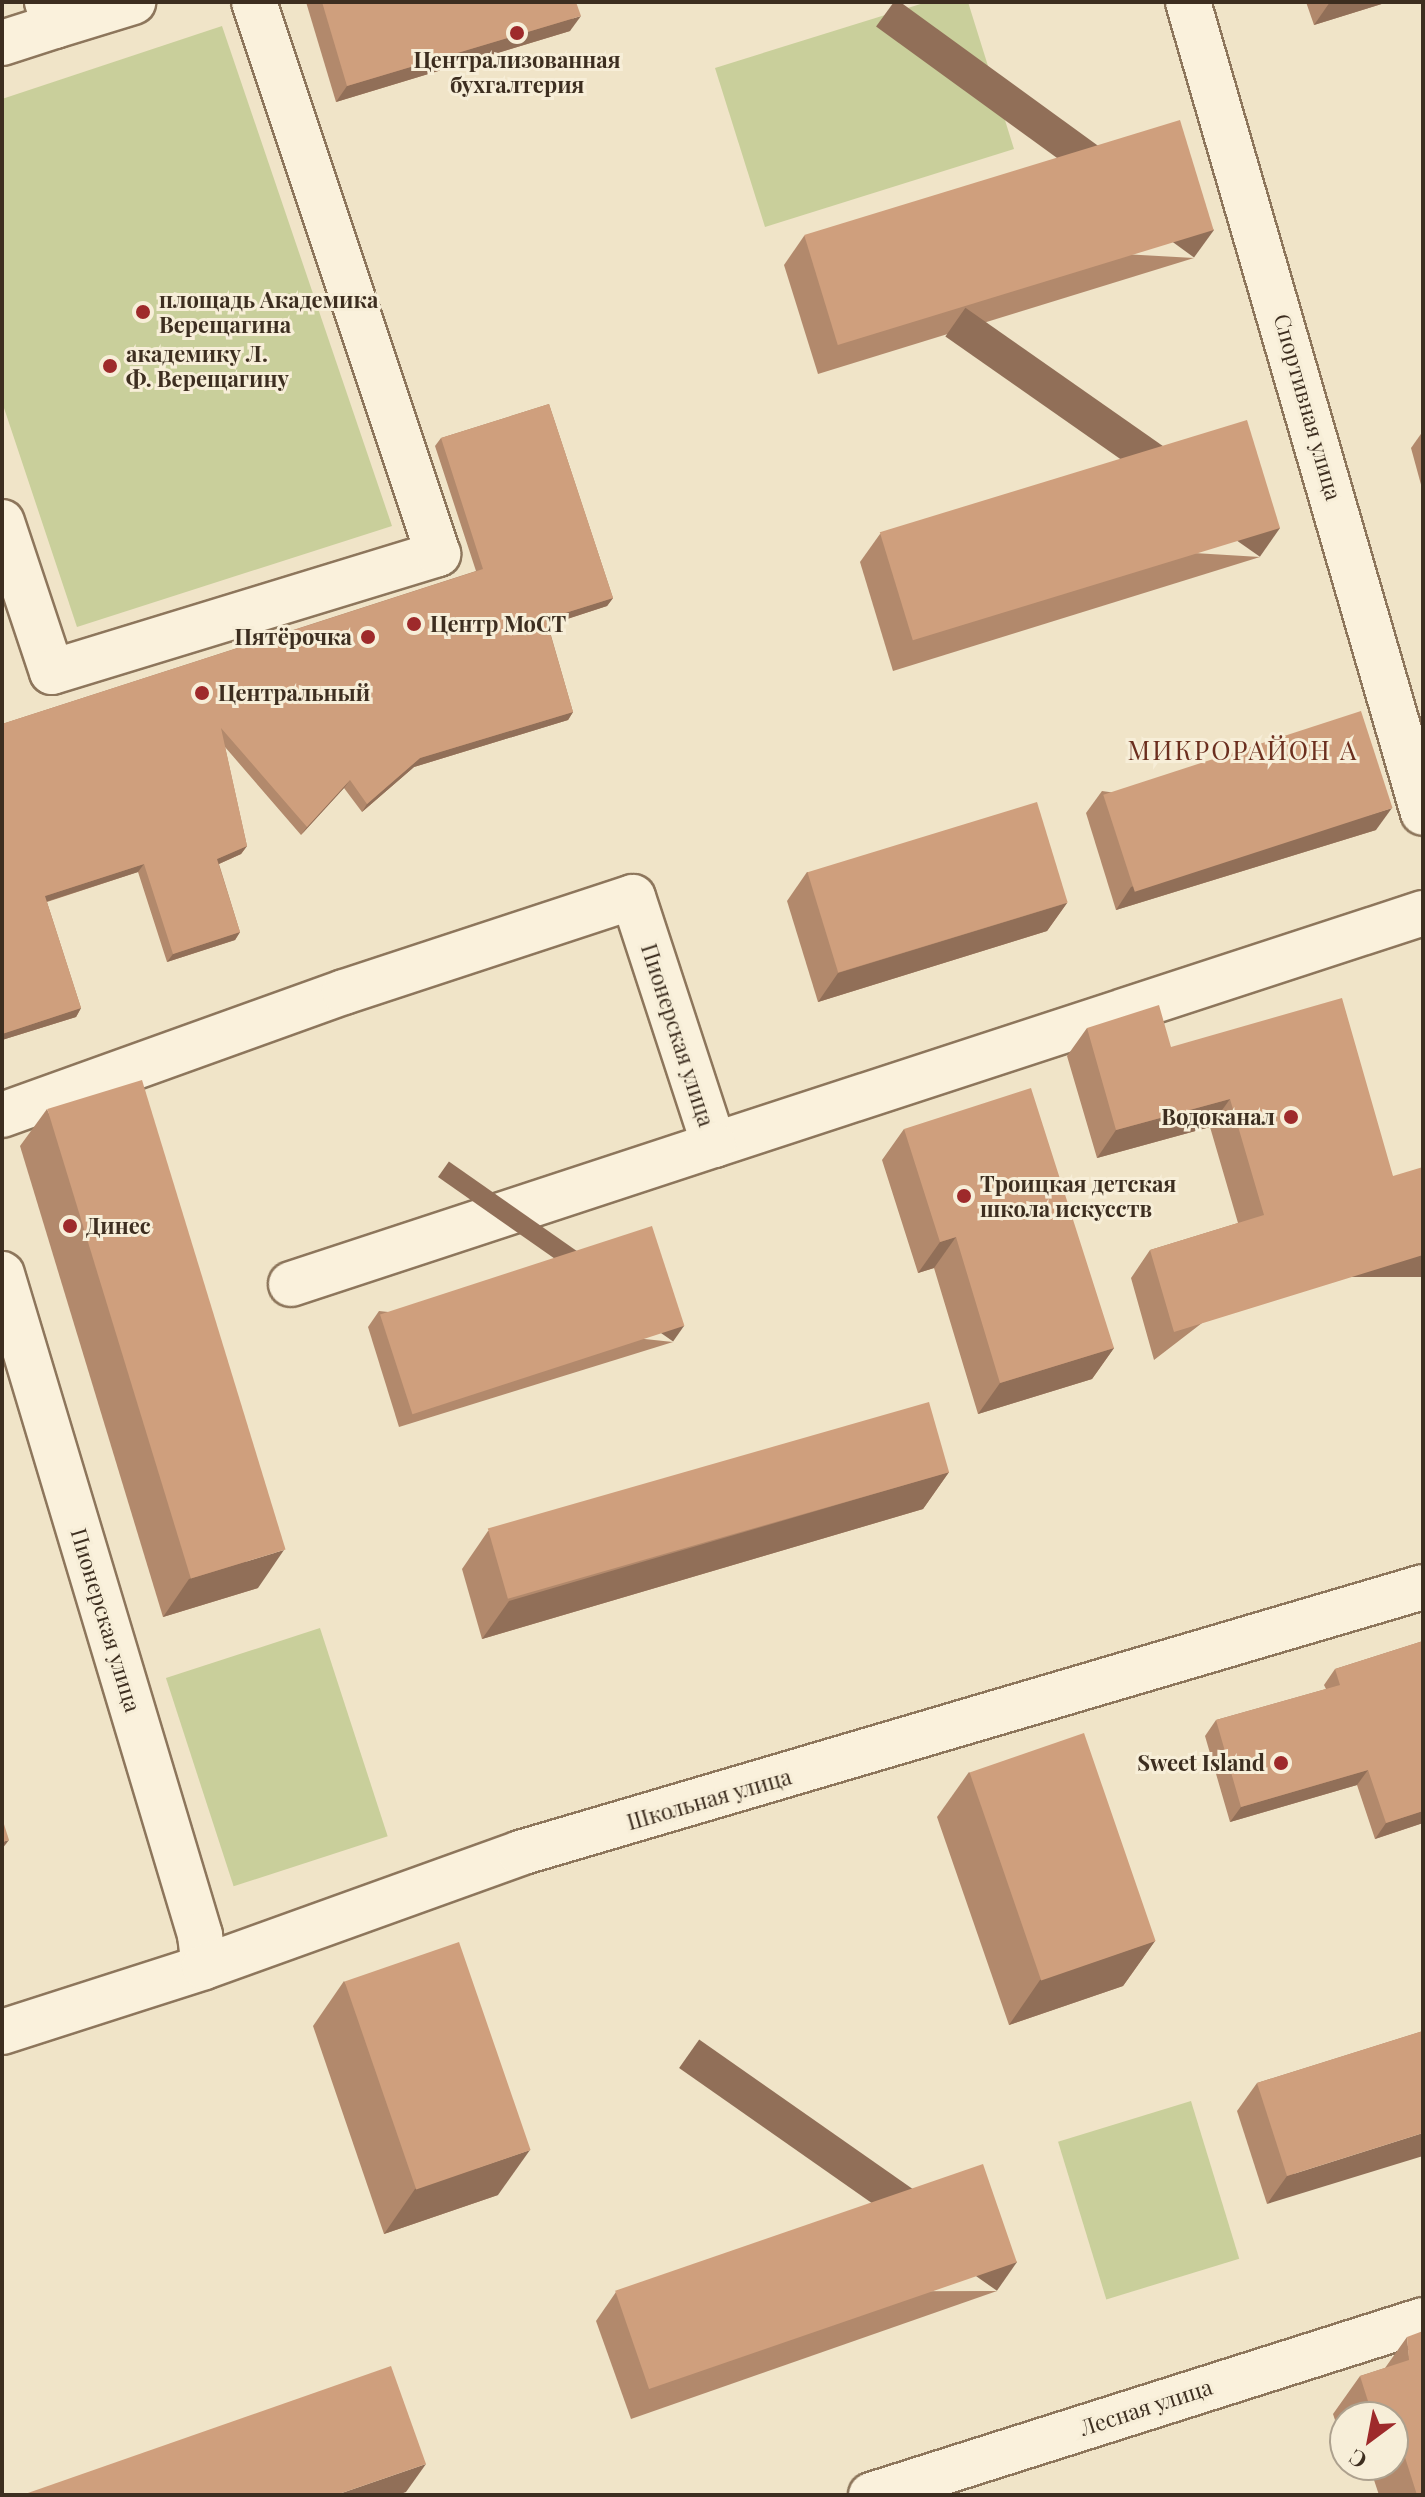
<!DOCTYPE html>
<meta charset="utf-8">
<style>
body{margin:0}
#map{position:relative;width:1425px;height:2497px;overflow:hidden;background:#f0e4c8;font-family:"Playfair Display",serif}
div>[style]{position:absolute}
.green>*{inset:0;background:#c9cf9b;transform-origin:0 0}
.roads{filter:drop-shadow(2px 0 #8d765c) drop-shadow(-2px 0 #8d765c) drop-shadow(0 2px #8d765c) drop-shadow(0 -2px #8d765c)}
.minor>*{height:44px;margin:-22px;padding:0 22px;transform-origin:22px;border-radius:22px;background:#faf1dc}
.secondary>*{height:44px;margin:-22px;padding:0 22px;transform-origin:22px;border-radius:22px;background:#faf1dc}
.wall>*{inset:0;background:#b2896c}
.shaded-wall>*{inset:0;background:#916f58;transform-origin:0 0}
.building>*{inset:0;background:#cf9f7d;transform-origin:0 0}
.dots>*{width:22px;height:22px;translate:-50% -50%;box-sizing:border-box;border:4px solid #f7eed8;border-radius:50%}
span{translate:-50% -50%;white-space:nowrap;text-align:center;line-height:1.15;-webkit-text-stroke:6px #f7eed8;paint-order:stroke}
.poi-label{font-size:22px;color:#3d2e20;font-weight:700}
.left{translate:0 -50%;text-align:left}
.right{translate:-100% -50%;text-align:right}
.street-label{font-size:22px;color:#3d2e20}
.quarter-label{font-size:26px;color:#6b2e1e;letter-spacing:2px}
.frame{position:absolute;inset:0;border:4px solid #3d2e20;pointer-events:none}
.north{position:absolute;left:1329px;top:2401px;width:80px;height:80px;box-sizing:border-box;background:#f7eed8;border:2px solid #ada18e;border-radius:50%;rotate:212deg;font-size:22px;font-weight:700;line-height:32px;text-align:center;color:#3d2e20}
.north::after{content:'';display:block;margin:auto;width:28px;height:36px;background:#9e2a2b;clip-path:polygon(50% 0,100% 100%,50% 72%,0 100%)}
</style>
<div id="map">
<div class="green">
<i style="clip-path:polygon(927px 2px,968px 2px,1014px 149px,765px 227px,715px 68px)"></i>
<i style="clip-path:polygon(222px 26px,392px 526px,77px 627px,2px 402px,2px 99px)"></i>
<i style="left:320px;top:1628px;width:219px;height:162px;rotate:72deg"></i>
<i style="left:1191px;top:2101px;width:165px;height:139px;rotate:73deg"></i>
</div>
<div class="roads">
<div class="minor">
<i style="left:1188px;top:2px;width:844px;rotate:73.84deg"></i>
<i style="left:2px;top:43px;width:56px;rotate:-17.8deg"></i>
<i style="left:2px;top:522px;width:158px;rotate:71.6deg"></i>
<i style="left:52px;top:672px;width:404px;rotate:-17deg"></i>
<i style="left:438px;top:554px;width:582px;rotate:-108.43deg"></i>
<i style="left:2px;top:1115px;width:363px;rotate:-19.8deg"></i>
<i style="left:344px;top:992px;width:304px;rotate:-18.2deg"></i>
<i style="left:633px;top:897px;width:261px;rotate:71.9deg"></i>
<i style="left:714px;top:1145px;width:746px;rotate:-18.12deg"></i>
<i style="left:2px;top:1274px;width:690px;rotate:73.32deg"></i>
<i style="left:200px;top:1935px;width:32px;rotate:83deg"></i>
<i style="left:291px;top:1284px;width:445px;rotate:-18.2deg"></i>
<i style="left:2px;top:2032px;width:212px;rotate:-17.8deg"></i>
<i style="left:204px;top:1967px;width:336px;rotate:-19.8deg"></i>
<i style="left:520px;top:1853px;width:941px;rotate:-16.41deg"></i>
<i style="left:871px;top:2495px;width:579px;rotate:-17.59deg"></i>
</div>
<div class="secondary">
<i style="left:47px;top:2px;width:25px;rotate:72deg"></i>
<i style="left:55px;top:26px;width:82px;rotate:-17.1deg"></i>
</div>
</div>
<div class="wall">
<i style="clip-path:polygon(306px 2px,576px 2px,570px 31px,336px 102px)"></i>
<i style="clip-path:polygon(1306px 2px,1388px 2px,1314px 25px)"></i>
<i style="clip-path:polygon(804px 236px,1194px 258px,818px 374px,784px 265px)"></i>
<i style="clip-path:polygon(549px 404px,613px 598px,607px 606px,548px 625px,573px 712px,568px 720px,414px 767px,362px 812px,344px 788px,301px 835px,225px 747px,247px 846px,241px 854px,219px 864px,240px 932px,235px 940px,167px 962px,138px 872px,47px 902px,81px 1008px,76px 1017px,2px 1040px,2px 724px,476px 571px,435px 446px,441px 438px)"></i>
<i style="clip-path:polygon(1423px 431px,1423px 492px,1411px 448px)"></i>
<i style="clip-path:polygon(880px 534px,1260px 557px,893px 671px,860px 562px)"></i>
<i style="clip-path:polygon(1102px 791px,1376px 830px,1116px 910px,1086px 813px)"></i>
<i style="clip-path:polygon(807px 872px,1067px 903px,1047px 931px,818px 1002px,787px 901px)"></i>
<i style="clip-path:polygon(1087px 1028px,1171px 1047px,1393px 1176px,1154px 1360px,1131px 1278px,1150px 1250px,1238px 1223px,1210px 1127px,1097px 1158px,1067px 1056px)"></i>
<i style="clip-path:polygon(47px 1109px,258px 1588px,163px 1617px,20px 1146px)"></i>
<i style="clip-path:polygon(904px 1129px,1114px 1348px,1092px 1379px,978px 1414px,934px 1268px,918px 1273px,882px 1160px)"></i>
<i style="clip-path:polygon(379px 1311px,673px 1342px,399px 1427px,368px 1327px)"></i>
<i style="clip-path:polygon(949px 1472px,923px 1509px,482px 1639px,462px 1569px,488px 1531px)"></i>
<i style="clip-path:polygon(1423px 1641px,1423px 1823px,1375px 1839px,1357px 1785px,1230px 1822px,1205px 1736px,1216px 1720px,1326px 1689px,1324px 1685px,1335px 1669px)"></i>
<i style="clip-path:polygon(969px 1772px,1155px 1941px,1123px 1986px,1009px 2025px,937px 1817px)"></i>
<i style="clip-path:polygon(344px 1981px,498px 2195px,384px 2234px,313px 2026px)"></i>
<i style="clip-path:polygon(1423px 2031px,1267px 2204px,1237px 2111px,1257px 2083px)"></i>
<i style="clip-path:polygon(997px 2291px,631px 2419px,596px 2321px,616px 2292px)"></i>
<i style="clip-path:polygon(1407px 2337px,1423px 2495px,1379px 2495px,1369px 2465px,1393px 2465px,1393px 2417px,1345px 2417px,1345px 2450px,1333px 2414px,1360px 2376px,1385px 2368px)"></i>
</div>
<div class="shaded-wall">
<i style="clip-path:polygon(1330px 2px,1388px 2px,1314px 25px)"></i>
<i style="clip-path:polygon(581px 16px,570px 31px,336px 102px,347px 86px)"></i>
<i style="left:1214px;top:230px;width:34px;height:393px;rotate:126deg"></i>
<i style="left:1280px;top:528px;width:35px;height:384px;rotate:125deg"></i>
<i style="clip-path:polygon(613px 598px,607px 606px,540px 628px,546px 619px)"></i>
<i style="clip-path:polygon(573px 712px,568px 720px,414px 767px,362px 812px,367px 804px,420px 758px)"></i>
<i style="clip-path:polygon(350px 780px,344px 788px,301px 835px,307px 827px)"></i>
<i style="clip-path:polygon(1392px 808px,1376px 830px,1116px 910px,1131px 887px)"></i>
<i style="clip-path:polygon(247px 846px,241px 854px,212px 867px,217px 859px)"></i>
<i style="clip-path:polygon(144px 864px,138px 872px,39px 904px,45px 896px)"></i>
<i style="clip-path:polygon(1067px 903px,1047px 931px,818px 1002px,838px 973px)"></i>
<i style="clip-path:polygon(240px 932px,235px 940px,167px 962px,173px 954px)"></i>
<i style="clip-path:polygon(81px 1008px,76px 1017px,2px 1040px,2px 1034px)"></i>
<i style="clip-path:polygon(1230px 1099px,1210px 1127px,1097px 1158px,1116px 1130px)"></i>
<i style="clip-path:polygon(956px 1237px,934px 1268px,918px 1273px,940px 1242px)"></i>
<i style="left:1423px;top:1255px;width:22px;height:261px;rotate:90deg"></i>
<i style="left:684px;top:1326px;width:19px;height:287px;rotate:125deg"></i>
<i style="clip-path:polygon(1114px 1348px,1092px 1379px,978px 1414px,1000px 1383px)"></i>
<i style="clip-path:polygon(949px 1472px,923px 1509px,482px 1639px,509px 1601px)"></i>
<i style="clip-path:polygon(284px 1550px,258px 1588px,163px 1617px,189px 1579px)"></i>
<i style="clip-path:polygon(1368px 1770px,1357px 1785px,1230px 1822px,1241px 1807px)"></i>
<i style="clip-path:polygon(1423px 1811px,1423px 1823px,1375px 1839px,1386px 1823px)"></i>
<i style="clip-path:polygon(9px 1840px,2px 1849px,2px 1842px)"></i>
<i style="clip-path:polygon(1155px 1941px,1123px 1986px,1009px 2025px,1040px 1980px)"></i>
<i style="clip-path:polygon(1423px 2133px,1423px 2156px,1267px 2204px,1287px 2176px)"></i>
<i style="clip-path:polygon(530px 2150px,498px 2195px,384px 2234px,415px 2189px)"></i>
<i style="left:1017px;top:2262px;width:35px;height:388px;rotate:125deg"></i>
<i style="clip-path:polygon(426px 2464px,406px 2492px,398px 2495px,336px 2495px)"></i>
<i style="clip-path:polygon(1354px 2465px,1364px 2465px,1351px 2469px)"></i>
</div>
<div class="building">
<i style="clip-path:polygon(322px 2px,576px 2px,581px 16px,347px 86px)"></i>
<i style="left:1180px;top:120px;width:115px;height:393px;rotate:73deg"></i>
<i style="clip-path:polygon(549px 404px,613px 598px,546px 619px,573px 712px,420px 758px,367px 804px,350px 780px,307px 827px,221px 728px,247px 846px,217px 859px,240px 932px,173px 954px,144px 864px,45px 896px,81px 1008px,2px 1034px,2px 724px,483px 569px,441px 438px)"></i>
<i style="left:1247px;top:420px;width:113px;height:384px;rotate:73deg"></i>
<i style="left:1361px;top:711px;width:102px;height:271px;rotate:72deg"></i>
<i style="left:1037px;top:802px;width:105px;height:240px;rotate:73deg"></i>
<i style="clip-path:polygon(1342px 998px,1393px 1176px,1423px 1167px,1423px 1255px,1174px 1332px,1150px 1250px,1264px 1215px,1230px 1099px,1116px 1130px,1087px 1028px,1159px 1005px,1171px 1047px)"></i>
<i style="left:142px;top:1080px;width:491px;height:99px;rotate:73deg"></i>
<i style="clip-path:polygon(1031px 1088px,1114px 1348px,1000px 1383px,956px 1237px,940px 1242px,904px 1129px)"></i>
<i style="left:652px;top:1226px;width:105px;height:286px;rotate:72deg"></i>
<i style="left:929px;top:1402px;width:73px;height:459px;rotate:74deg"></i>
<i style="clip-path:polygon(1423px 1641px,1423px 1811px,1386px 1823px,1368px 1770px,1241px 1807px,1216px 1720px,1340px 1685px,1335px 1669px)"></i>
<i style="left:1084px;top:1733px;width:220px;height:121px;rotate:71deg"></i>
<i style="clip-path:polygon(2px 1818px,9px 1840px,2px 1842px)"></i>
<i style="left:459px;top:1942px;width:220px;height:121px;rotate:71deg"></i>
<i style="clip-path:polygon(1423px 2031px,1423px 2133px,1287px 2176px,1257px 2083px)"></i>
<i style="left:983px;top:2164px;width:104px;height:389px;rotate:71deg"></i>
<i style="clip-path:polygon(1423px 2331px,1423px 2495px,1417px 2495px,1395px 2426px,1393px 2426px,1393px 2417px,1373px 2417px,1360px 2376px,1409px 2360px,1407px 2337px)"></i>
<i style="clip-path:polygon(391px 2366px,426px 2464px,336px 2495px,25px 2495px,25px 2494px)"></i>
</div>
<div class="dots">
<i style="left:517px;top:33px;background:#9e2a2b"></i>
<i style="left:143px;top:312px;background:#9e2a2b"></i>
<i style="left:110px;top:366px;background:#9e2a2b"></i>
<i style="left:414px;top:624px;background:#9e2a2b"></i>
<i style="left:368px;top:637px;background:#9e2a2b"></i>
<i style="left:202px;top:693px;background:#9e2a2b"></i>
<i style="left:1291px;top:1117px;background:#9e2a2b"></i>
<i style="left:964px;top:1196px;background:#9e2a2b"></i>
<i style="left:70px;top:1226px;background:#9e2a2b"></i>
<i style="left:1281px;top:1763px;background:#9e2a2b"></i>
</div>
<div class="poi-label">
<span style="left:517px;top:72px">Централизованная<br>бухгалтерия</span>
<span class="left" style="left:159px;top:312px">площадь Академика<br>Верещагина</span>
<span class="left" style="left:126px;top:366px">академику Л.<br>Ф. Верещагину</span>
<span class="left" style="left:430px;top:624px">Центр МоСТ</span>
<span class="right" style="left:352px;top:637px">Пятёрочка</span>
<span class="left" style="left:218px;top:693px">Центральный</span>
<span class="right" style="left:1275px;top:1117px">Водоканал</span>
<span class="left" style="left:980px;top:1196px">Троицкая детская<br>школа искусств</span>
<span class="left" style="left:86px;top:1226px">Динес</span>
<span class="right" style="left:1265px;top:1763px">Sweet Island</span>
</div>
<div class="street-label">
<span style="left:1308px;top:407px;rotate:74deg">Спортивная улица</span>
<span style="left:678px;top:1035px;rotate:72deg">Пионерская улица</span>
<span style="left:106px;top:1620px;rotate:73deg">Пионерская улица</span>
<span style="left:709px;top:1799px;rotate:-16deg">Школьная улица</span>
<span style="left:1146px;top:2407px;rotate:-18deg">Лесная улица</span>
</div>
<div class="quarter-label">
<span style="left:1243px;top:750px">МИКРОРАЙОН А</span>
</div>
<div class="frame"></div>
<div class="north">С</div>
</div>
